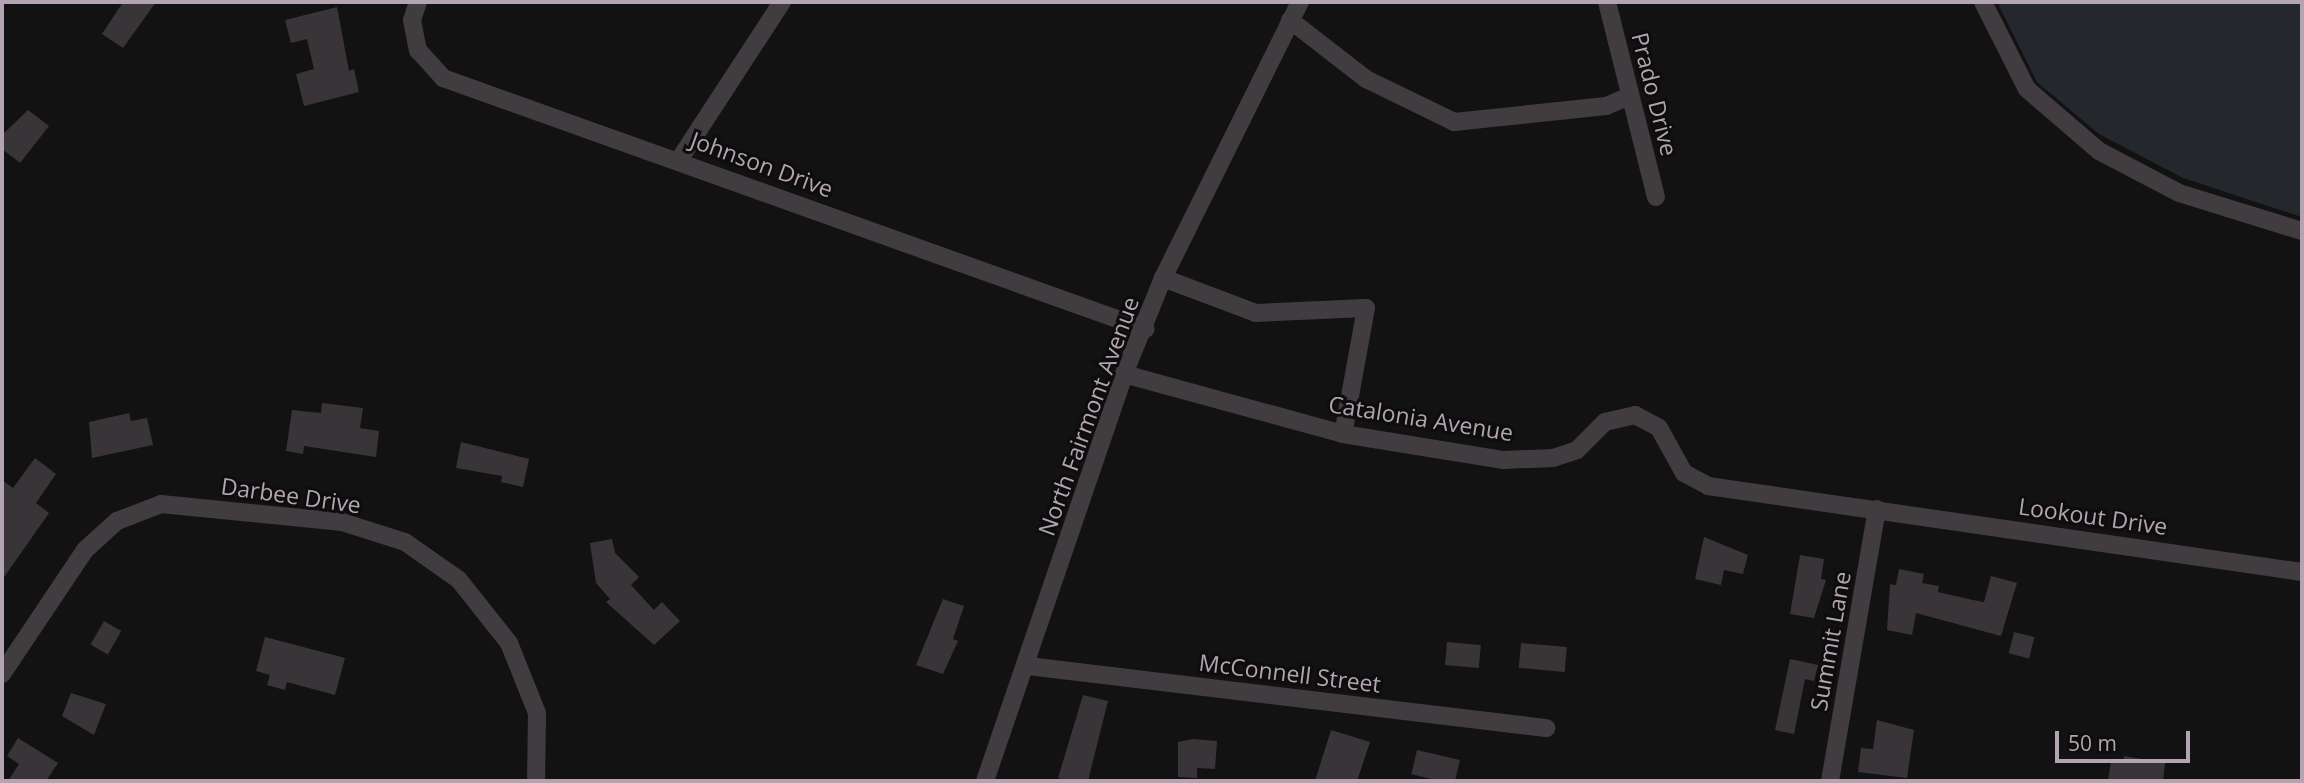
<!DOCTYPE html>
<style>
body{margin:0}
#map{position:relative;width:2304px;height:783px;overflow:hidden;background:#131212;font-family:"Open Sans",sans-serif}
div>[style]{position:absolute}
.green>*{inset:0;background:#24282c}
.building>*{inset:0;background:#383437;transform-origin:0 0}
.minor>*{height:18px;margin:-9px;padding:0 9px;transform-origin:9px;border-radius:9px;background:#413c40}
span{translate:-50% -50%;white-space:nowrap;text-align:center;line-height:1.15;-webkit-text-stroke:6px #0e0d0d;paint-order:stroke}
.street-label{font-size:23px;color:#b2a4b0}
.frame{position:absolute;inset:0;border:4px solid #b2a4b0;pointer-events:none}
.scale{position:absolute;left:2055px;top:731px;width:135px;height:32px;box-sizing:border-box;border:4px solid #b2a4b0;border-top:0;padding-left:9px;font-size:21px;line-height:24px;white-space:nowrap;color:#b2a4b0;-webkit-text-stroke:5px #0e0d0d;paint-order:stroke}
</style>
<div id="map">
<div class="green">
<i style="clip-path:polygon(1997px 2px,2302px 2px,2302px 217px,2183px 178px,2099px 134px,2037px 82px)"></i>
</div>
<div class="building">
<i style="clip-path:polygon(123px 2px,156px 2px,123px 48px,102px 34px)"></i>
<i style="clip-path:polygon(337px 7px,349px 71px,354px 69px,359px 92px,304px 106px,296px 74px,314px 69px,307px 39px,291px 43px,285px 20px)"></i>
<i style="clip-path:polygon(28px 110px,49px 126px,20px 163px,2px 149px,2px 135px)"></i>
<i style="clip-path:polygon(322px 403px,363px 408px,360px 428px,379px 431px,376px 457px,304px 446px,303px 454px,286px 451px,292px 410px,321px 413px)"></i>
<i style="clip-path:polygon(129px 413px,131px 421px,147px 418px,153px 445px,92px 458px,89px 422px)"></i>
<i style="clip-path:polygon(461px 442px,529px 459px,523px 487px,501px 482px,502px 476px,456px 468px)"></i>
<i style="clip-path:polygon(35px 458px,56px 474px,36px 503px,49px 513px,2px 580px,2px 480px,13px 488px)"></i>
<i style="clip-path:polygon(1704px 537px,1748px 555px,1743px 574px,1724px 570px,1721px 585px,1695px 579px)"></i>
<i style="clip-path:polygon(612px 539px,615px 553px,639px 577px,631px 585px,654px 610px,662px 602px,680px 621px,654px 645px,606px 602px,610px 599px,596px 583px,590px 543px)"></i>
<i style="clip-path:polygon(1800px 555px,1824px 559px,1821px 579px,1826px 580px,1814px 618px,1790px 614px)"></i>
<i style="clip-path:polygon(1899px 569px,1924px 574px,1922px 583px,1939px 586px,1938px 592px,1973px 600px,1984px 602px,1991px 576px,2017px 583px,2001px 636px,1916px 613px,1912px 635px,1887px 630px,1890px 584px,1896px 585px)"></i>
<i style="clip-path:polygon(943px 599px,964px 606px,953px 639px,958px 641px,943px 674px,916px 665px)"></i>
<i style="left:104px;top:621px;width:20px;height:27px;rotate:30deg"></i>
<i style="left:2014px;top:632px;width:21px;height:22px;rotate:14deg"></i>
<i style="clip-path:polygon(265px 637px,345px 658px,335px 695px,287px 682px,285px 690px,267px 685px,270px 675px,256px 671px)"></i>
<i style="left:1447px;top:642px;width:34px;height:23px;rotate:5deg"></i>
<i style="left:1521px;top:643px;width:46px;height:25px;rotate:5deg"></i>
<i style="clip-path:polygon(1790px 659px,1818px 665px,1814px 681px,1805px 679px,1794px 734px,1775px 730px)"></i>
<i style="clip-path:polygon(71px 693px,106px 704px,94px 735px,62px 716px)"></i>
<i style="clip-path:polygon(1083px 695px,1108px 701px,1088px 781px,1070px 781px,1058px 778px)"></i>
<i style="clip-path:polygon(1877px 720px,1914px 730px,1907px 778px,1858px 772px,1861px 748px,1873px 749px)"></i>
<i style="clip-path:polygon(1331px 730px,1370px 742px,1357px 781px,1315px 781px)"></i>
<i style="clip-path:polygon(18px 738px,58px 763px,46px 781px,8px 781px,19px 764px,7px 756px)"></i>
<i style="clip-path:polygon(1193px 739px,1217px 741px,1215px 769px,1197px 768px,1197px 778px,1178px 777px,1178px 742px)"></i>
<i style="left:1417px;top:750px;width:44px;height:25px;rotate:13deg"></i>
<i style="clip-path:polygon(2124px 756px,2165px 763px,2163px 781px,2108px 781px,2111px 761px,2123px 762px)"></i>
</div>
<div class="minor">
<i style="left:418px;top:2px;width:19px;rotate:108deg"></i>
<i style="left:412px;top:20px;width:31px;rotate:79deg"></i>
<i style="left:418px;top:50px;width:38px;rotate:48deg"></i>
<i style="left:443px;top:78px;width:746px;rotate:19.67deg"></i>
<i style="left:1607px;top:2px;width:201px;rotate:75.9deg"></i>
<i style="left:1983px;top:2px;width:97px;rotate:63.2deg"></i>
<i style="left:2027px;top:89px;width:95px;rotate:40.7deg"></i>
<i style="left:2099px;top:151px;width:90px;rotate:27.7deg"></i>
<i style="left:2179px;top:193px;width:129px;rotate:17.2deg"></i>
<i style="left:1290px;top:20px;width:96px;rotate:37.8deg"></i>
<i style="left:1366px;top:79px;width:98px;rotate:26deg"></i>
<i style="left:1454px;top:122px;width:153px;rotate:-6deg"></i>
<i style="left:1606px;top:106px;width:25px;rotate:-23deg"></i>
<i style="left:679px;top:160px;width:189px;rotate:-56.9deg"></i>
<i style="left:1163px;top:278px;width:99px;rotate:20.6deg"></i>
<i style="left:1256px;top:313px;width:110px;rotate:-2.6deg"></i>
<i style="left:1366px;top:308px;width:128px;rotate:100.3deg"></i>
<i style="left:1124px;top:374px;width:227px;rotate:15.3deg"></i>
<i style="left:1343px;top:434px;width:163px;rotate:9.2deg"></i>
<i style="left:1504px;top:460px;width:49px;rotate:-2.3deg"></i>
<i style="left:1553px;top:458px;width:25px;rotate:-18deg"></i>
<i style="left:1577px;top:450px;width:40px;rotate:-45deg"></i>
<i style="left:1605px;top:422px;width:31px;rotate:-13deg"></i>
<i style="left:1635px;top:415px;width:27px;rotate:28deg"></i>
<i style="left:1659px;top:428px;width:51px;rotate:60.9deg"></i>
<i style="left:1684px;top:473px;width:27px;rotate:28deg"></i>
<i style="left:1708px;top:486px;width:600px;rotate:8.24deg"></i>
<i style="left:1028px;top:666px;width:522px;rotate:6.83deg"></i>
<i style="left:2px;top:674px;width:149px;rotate:-56.2deg"></i>
<i style="left:85px;top:550px;width:43px;rotate:-42.2deg"></i>
<i style="left:117px;top:521px;width:47px;rotate:-21.1deg"></i>
<i style="left:161px;top:504px;width:182px;rotate:5.7deg"></i>
<i style="left:342px;top:522px;width:66px;rotate:17.6deg"></i>
<i style="left:405px;top:542px;width:66px;rotate:35.1deg"></i>
<i style="left:459px;top:580px;width:80px;rotate:51.6deg"></i>
<i style="left:509px;top:643px;width:75px;rotate:68.2deg"></i>
<i style="left:537px;top:713px;width:68px;rotate:90.8deg"></i>
<i style="left:985px;top:781px;width:430px;rotate:-71.1deg"></i>
<i style="left:1124px;top:374px;width:104px;rotate:-67.9deg"></i>
<i style="left:1163px;top:278px;width:308px;rotate:-63.6deg"></i>
<i style="left:1830px;top:781px;width:276px;rotate:-80.2deg"></i>
</div>
<div class="street-label">
<span style="left:1655px;top:94px;rotate:76deg">Prado Drive</span>
<span style="left:762px;top:164px;rotate:20deg">Johnson Drive</span>
<span style="left:1088px;top:416px;rotate:-70deg">North Fairmont Avenue</span>
<span style="left:1421px;top:418px;rotate:9deg">Catalonia Avenue</span>
<span style="left:291px;top:495px;rotate:8deg">Darbee Drive</span>
<span style="left:2093px;top:516px;rotate:8deg">Lookout Drive</span>
<span style="left:1830px;top:641px;rotate:-80deg">Summit Lane</span>
<span style="left:1290px;top:673px;rotate:7deg">McConnell Street</span>
</div>
<div class="frame"></div>
<div class="scale">50 m</div>
</div>
